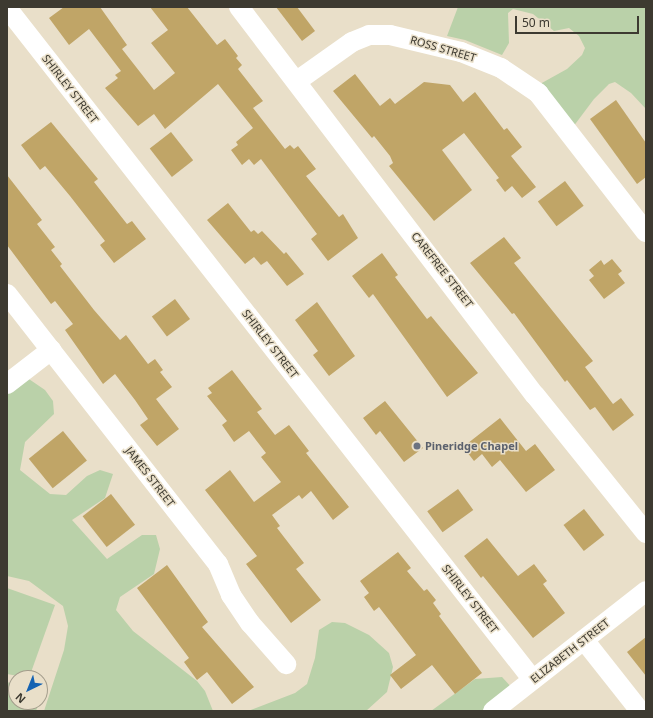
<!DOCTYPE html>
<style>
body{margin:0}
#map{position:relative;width:653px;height:718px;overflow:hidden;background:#e9dfc9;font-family:"Noto Sans",sans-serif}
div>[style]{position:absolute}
.green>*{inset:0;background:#bad1a9}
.building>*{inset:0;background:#c0a567;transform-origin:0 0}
.minor>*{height:20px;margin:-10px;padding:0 10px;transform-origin:10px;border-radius:10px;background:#fff}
.dots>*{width:11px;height:11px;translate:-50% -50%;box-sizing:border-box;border:2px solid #e9dfc9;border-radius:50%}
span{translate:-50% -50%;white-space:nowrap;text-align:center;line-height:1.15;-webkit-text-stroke:3px #e9dfc9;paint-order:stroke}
.street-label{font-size:11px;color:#3d3a31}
.worship-label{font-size:11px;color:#5b616d;font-weight:700}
.left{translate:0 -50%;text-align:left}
.frame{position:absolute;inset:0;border:8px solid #3d3a31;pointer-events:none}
.north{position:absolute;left:8px;top:670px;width:40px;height:40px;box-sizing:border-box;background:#e9dfc9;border:1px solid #a49d8c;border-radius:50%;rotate:223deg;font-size:11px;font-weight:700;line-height:16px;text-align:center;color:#3d3a31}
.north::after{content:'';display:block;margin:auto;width:14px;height:18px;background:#1663b2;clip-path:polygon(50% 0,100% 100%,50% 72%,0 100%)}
.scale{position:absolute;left:515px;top:16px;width:124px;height:18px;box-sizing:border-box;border:2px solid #3d3a31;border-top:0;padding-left:5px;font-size:12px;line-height:14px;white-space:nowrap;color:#3d3a31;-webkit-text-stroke:3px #e9dfc9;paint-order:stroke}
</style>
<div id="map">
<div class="green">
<i style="clip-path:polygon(458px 7px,646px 7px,646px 109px,631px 93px,615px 82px,609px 84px,594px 99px,573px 127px,540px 84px,567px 69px,582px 55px,585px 48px,579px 36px,569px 28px,554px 31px,533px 14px,513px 9px,508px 13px,509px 43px,502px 55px,465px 40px,447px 36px)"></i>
<i style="clip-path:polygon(23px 375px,45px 390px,53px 401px,54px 414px,25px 442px,20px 470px,50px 494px,66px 495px,87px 476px,100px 470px,113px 474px,105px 498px,72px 520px,107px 559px,142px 535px,156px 535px,160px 549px,154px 574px,120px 597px,116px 610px,133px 631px,197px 681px,205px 691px,213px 711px,44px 711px,64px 650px,68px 626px,63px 606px,29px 581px,7px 576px,7px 382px)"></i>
<i style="clip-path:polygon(7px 588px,55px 605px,29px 678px,7px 674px)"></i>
<i style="clip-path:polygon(332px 622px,345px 623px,369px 635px,389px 653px,393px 667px,387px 692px,366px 711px,248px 711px,295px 693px,307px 684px,315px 658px,319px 630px)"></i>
<i style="clip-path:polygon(502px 677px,512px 688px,483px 711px,431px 711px,475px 679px)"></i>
<i style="clip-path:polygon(7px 682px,16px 685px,16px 702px,39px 702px,36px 711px,7px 711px)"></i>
</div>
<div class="building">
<i style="clip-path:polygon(64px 7px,100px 7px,127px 45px,122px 49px,154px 90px,175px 73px,151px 43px,168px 30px,150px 7px,187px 7px,217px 45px,225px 39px,238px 56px,236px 58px,242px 65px,238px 69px,263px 101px,253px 108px,285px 149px,290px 145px,294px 149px,298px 146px,316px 169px,306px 176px,339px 217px,343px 214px,358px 238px,328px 261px,311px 239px,317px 234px,261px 159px,254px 165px,249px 159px,242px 165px,231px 150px,238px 145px,236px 142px,253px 128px,218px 84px,165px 129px,154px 114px,138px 126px,105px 88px,118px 78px,115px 75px,121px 71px,89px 29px,69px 45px,49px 18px)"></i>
<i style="clip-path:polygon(276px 7px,297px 7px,315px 31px,302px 41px)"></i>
<i style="clip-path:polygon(355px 74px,380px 106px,390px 98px,395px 104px,424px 82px,450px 85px,463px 102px,475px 92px,504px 130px,507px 128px,522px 147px,511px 156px,536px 187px,522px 198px,512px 186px,505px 192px,496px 180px,499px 178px,464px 133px,442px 150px,472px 190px,434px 221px,389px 166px,393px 163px,390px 156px,374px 136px,372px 138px,333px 91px)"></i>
<i style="clip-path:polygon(616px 100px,646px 143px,646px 177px,637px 184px,590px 119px)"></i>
<i style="clip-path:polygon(51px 122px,98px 179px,94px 182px,127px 224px,132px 221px,146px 239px,114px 263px,100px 245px,105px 241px,70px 196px,45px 166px,40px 170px,21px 145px)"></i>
<i style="left:171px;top:132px;width:36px;height:27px;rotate:52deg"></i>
<i style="clip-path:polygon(7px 175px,42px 220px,37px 224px,55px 247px,51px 250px,62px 264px,60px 266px,94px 310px,120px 340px,126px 335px,148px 364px,155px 359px,163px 370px,160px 372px,172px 387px,156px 399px,179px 429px,157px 446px,140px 425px,148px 419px,135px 400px,115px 374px,103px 384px,65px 330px,73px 324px,55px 301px,51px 304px,7px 245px)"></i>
<i style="left:565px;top:181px;width:31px;height:34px;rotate:53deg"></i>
<i style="clip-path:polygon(228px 203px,251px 232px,254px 230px,258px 234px,262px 231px,284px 254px,286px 252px,304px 274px,287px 286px,267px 261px,261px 265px,254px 257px,245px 264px,207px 220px)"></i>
<i style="clip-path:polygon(504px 237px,521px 258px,514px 263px,593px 361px,585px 367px,613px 404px,621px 398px,634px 415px,613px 431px,595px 407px,590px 410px,567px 380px,565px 382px,514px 313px,512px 314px,470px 263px)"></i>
<i style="clip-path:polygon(382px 253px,398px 275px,395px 277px,427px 319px,431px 316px,478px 373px,447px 397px,373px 294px,369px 298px,352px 276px)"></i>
<i style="clip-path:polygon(612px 259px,622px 271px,618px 274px,625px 283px,604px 299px,589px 280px,594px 276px,589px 270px,601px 260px,604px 265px)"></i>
<i style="left:175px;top:299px;width:25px;height:29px;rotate:53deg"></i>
<i style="clip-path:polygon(317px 302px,355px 356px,329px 376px,313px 355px,318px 351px,295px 320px)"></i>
<i style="clip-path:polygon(232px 370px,262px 409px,257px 412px,275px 435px,289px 425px,309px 451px,306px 453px,349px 507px,333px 520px,311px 491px,302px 499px,299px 495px,272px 515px,280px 526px,277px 528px,304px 563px,296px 569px,321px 600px,291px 623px,246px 564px,257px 556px,205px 490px,230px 470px,254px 502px,281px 482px,261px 457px,266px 453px,249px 431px,234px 442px,222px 425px,227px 421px,207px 396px,212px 393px,208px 388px)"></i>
<i style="clip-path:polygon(385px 401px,423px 448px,404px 462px,380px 431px,376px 435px,363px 418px)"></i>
<i style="clip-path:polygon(500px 418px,526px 451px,535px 444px,555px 470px,526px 492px,500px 460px,492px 467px,482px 454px,474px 461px,463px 447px)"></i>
<i style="left:63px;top:431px;width:38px;height:44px;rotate:51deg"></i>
<i style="left:458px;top:489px;width:26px;height:38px;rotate:54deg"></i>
<i style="left:111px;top:494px;width:39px;height:36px;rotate:52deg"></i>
<i style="left:584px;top:509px;width:33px;height:26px;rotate:52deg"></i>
<i style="clip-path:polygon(487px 538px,518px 576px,534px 564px,547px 581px,543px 584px,565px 613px,533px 638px,483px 576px,481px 578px,464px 556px)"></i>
<i style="clip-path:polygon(398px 552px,411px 568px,407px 571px,424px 591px,427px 589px,436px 600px,433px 603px,441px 614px,439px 616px,482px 673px,455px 694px,432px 665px,401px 689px,390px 675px,416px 655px,379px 607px,374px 611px,364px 597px,369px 593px,360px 581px)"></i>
<i style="clip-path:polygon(167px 565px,208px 622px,202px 627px,254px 687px,232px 704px,207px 672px,197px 680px,184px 662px,189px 658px,137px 588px)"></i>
<i style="clip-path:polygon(646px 637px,646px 676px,627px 652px)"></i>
</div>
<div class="minor">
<i style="left:239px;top:7px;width:488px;rotate:52.7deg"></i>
<i style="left:535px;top:395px;width:177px;rotate:51.2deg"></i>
<i style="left:7px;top:8px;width:853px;rotate:51.95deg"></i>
<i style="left:297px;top:81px;width:67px;rotate:-35.3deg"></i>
<i style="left:352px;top:42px;width:18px;rotate:-22deg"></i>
<i style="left:369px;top:35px;width:21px"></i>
<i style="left:390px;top:35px;width:73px;rotate:13.5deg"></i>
<i style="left:461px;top:52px;width:43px;rotate:21.8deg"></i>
<i style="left:501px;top:68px;width:45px;rotate:34deg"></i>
<i style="left:538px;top:93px;width:176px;rotate:52.2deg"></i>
<i style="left:7px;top:294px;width:343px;rotate:52deg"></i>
<i style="left:218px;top:564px;width:34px;rotate:67deg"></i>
<i style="left:231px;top:595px;width:34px;rotate:56deg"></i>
<i style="left:250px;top:623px;width:55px;rotate:48.7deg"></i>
<i style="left:7px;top:384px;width:56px;rotate:-37.7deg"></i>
<i style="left:584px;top:640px;width:90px;rotate:51.7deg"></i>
<i style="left:493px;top:711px;width:194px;rotate:-38.1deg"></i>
</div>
<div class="dots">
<i style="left:417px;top:446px;background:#6b7280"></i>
</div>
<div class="street-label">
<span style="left:443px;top:49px;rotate:16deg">ROSS STREET</span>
<span style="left:70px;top:89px;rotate:52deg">SHIRLEY STREET</span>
<span style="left:442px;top:270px;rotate:52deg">CAREFREE STREET</span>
<span style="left:270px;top:344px;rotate:52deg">SHIRLEY STREET</span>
<span style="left:150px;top:477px;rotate:52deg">JAMES STREET</span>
<span style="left:470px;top:599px;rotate:52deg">SHIRLEY STREET</span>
<span style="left:570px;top:651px;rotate:-38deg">ELIZABETH STREET</span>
</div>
<div class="worship-label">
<span class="left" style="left:425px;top:446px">Pineridge Chapel</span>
</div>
<div class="frame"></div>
<div class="north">N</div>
<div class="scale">50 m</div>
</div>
